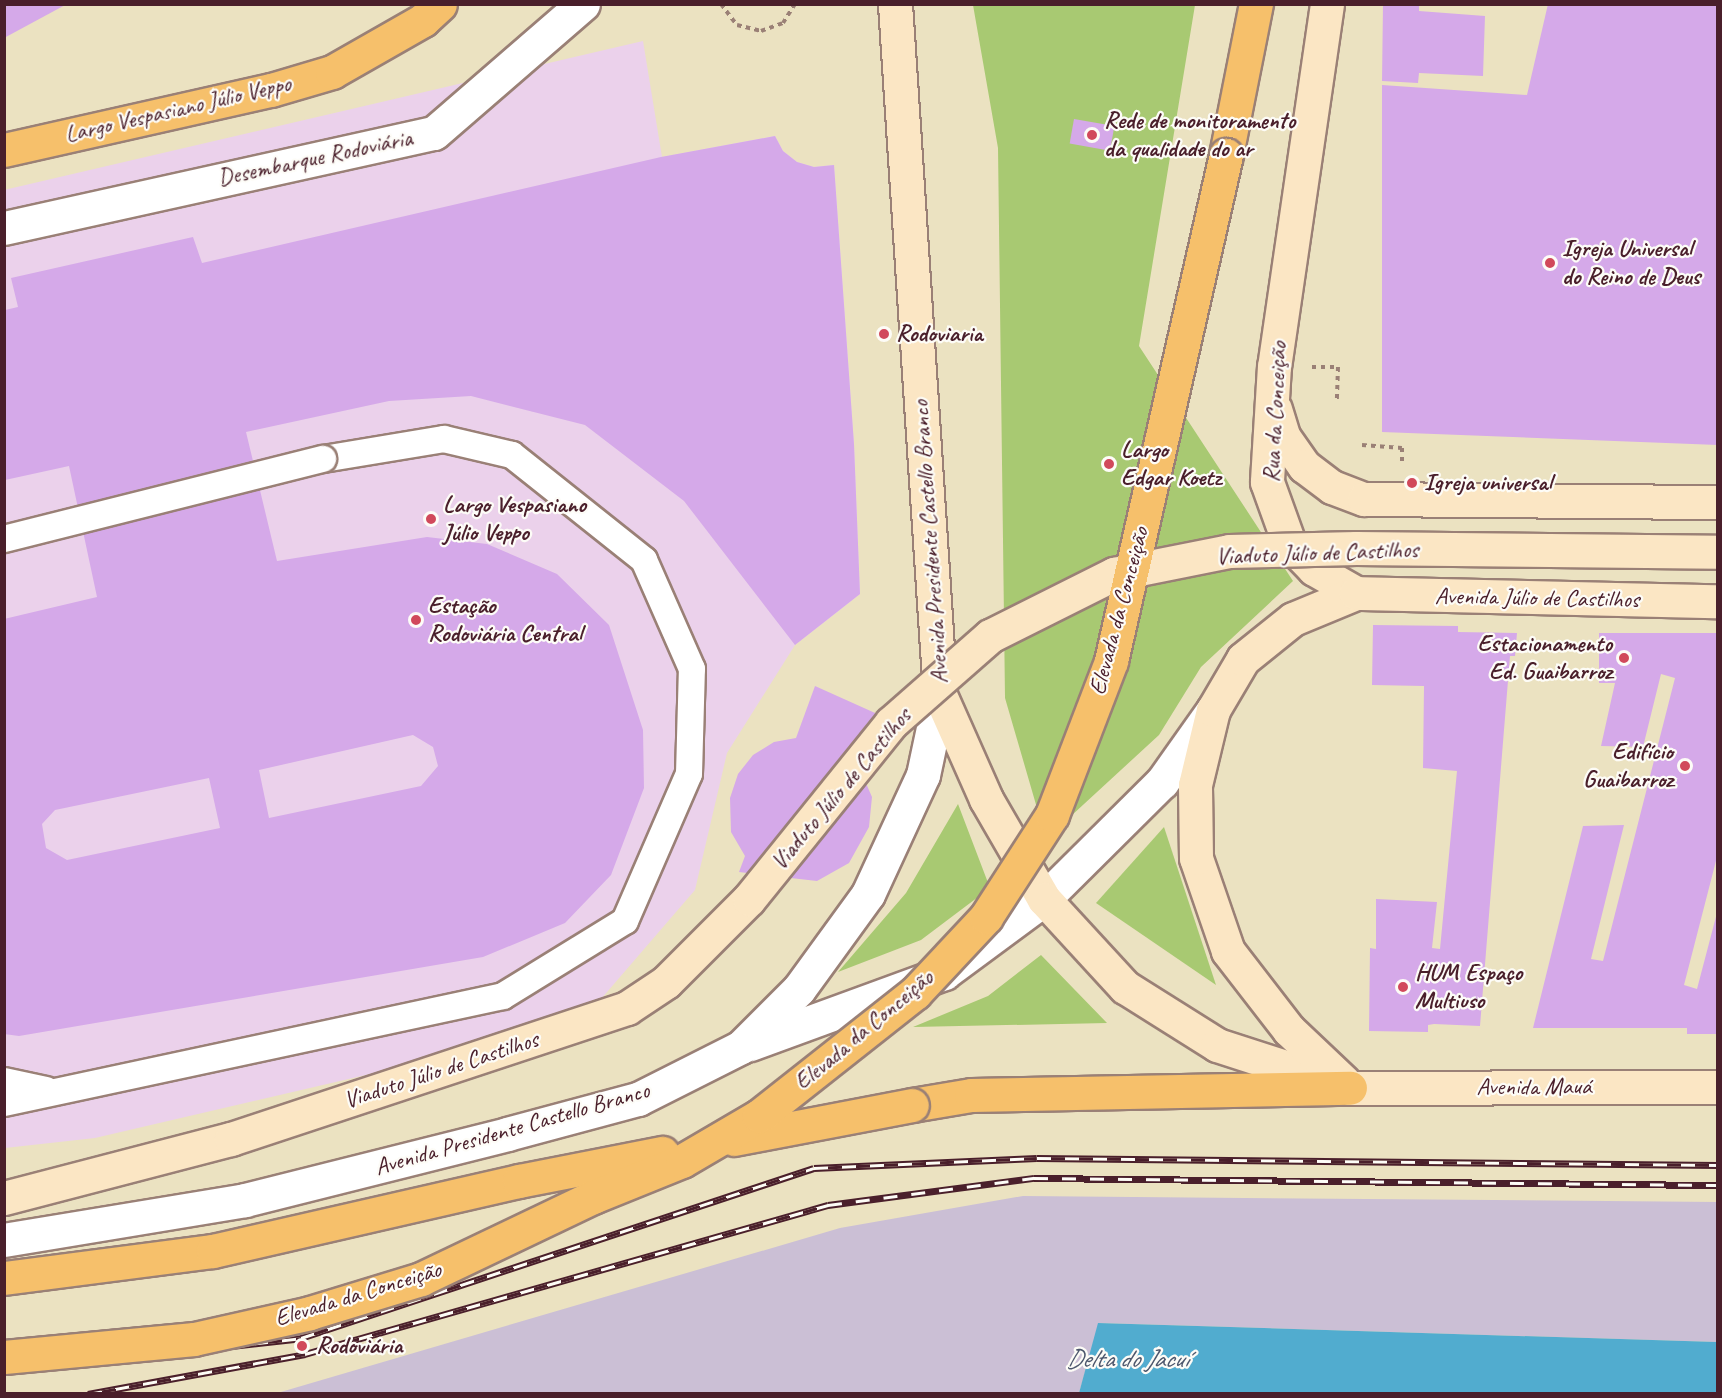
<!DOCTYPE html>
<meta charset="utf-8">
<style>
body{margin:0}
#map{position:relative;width:1722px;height:1398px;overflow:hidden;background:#ebe2c1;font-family:Caveat,sans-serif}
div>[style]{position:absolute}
.built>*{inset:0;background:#ebd1eb}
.industrial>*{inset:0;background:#cbbfd5}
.green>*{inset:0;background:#a8c972}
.water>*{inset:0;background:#51accf}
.building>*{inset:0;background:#d5a9e9;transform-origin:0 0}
.path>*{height:4px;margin-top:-2px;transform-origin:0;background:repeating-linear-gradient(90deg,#9a8076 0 4.5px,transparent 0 9px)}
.roads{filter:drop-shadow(2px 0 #9a8076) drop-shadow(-2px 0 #9a8076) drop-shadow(0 2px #9a8076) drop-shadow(0 -2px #9a8076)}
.service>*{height:26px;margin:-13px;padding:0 13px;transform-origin:13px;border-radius:13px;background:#fff}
.minor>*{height:33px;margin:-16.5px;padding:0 16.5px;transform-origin:16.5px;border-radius:16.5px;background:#fff}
.secondary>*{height:33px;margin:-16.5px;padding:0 16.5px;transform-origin:16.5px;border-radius:16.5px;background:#fbe6c4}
.primary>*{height:33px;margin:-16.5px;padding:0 16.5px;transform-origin:16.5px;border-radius:16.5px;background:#f6c06b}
.rail>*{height:7px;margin-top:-3.5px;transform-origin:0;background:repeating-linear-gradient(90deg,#fdfcf7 0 14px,#4a1f2b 0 28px);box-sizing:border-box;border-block:2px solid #4a1f2b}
.bridges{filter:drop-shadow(2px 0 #9a8076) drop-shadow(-2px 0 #9a8076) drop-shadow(0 2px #9a8076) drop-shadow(0 -2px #9a8076)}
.service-bridge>*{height:26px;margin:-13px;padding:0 13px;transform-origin:13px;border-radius:13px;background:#fff}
.secondary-bridge>*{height:33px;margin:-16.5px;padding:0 16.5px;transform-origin:16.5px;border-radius:16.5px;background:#fbe6c4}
.primary-bridge>*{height:33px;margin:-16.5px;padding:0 16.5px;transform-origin:16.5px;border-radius:16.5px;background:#f6c06b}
.dots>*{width:16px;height:16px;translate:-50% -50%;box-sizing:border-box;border:3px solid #fdfcf7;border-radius:50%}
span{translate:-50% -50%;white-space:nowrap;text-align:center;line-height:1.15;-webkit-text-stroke:4.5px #fdfcf7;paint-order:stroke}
.street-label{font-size:24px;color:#4a1f2b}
.poi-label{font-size:24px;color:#4a1f2b;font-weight:700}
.left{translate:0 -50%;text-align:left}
.right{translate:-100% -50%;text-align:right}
.water-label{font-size:26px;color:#4d576d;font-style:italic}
.frame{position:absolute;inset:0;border:6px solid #4a1f2b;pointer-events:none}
</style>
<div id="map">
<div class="built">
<i style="clip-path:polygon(643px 41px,662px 157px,775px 136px,783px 151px,797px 162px,814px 167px,834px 165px,854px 444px,860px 594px,795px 645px,727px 753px,695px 890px,601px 999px,456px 1054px,95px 1138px,5px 1148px,4px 190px)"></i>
</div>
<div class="industrial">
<i style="clip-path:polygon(1023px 1196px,1717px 1202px,1717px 1342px,1099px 1323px,1079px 1393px,274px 1394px,840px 1228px)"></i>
</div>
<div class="green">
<i style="clip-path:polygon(973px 5px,1195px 5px,1139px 346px,1293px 581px,1201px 667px,1159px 735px,1046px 839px,1005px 698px,998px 148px)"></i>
<i style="clip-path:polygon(958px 804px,990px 888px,921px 940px,838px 972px,906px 893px)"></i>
<i style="clip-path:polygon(1164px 827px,1216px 985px,1096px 903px)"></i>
<i style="clip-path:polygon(1041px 955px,1107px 1023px,913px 1027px,988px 996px)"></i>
</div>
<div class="water">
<i style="clip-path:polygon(1098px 1323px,1717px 1342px,1717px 1393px,1079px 1393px)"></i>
</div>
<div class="building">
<i style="clip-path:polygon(4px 4px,67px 4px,4px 38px)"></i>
<i style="clip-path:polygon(1383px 4px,1419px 4px,1419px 11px,1485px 16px,1483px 76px,1419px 73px,1418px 83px,1382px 81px)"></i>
<i style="clip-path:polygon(1548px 4px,1718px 4px,1718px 445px,1382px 432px,1382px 85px,1527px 95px)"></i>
<i style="left:1074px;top:119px;width:41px;height:25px;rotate:10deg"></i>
<i style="clip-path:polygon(evenodd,775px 136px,783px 151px,797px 162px,814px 167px,834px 165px,854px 444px,860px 594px,795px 645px,684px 501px,585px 425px,471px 396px,389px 401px,246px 432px,277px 561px,427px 537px,487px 544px,557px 574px,609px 625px,643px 730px,644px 788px,611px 875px,565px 923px,483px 957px,19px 1036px,4px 1034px,4px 619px,97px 597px,69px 466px,5px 480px,5px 310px,18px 307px,11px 278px,193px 237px,202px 263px,661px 157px,775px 136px,413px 735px,433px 747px,438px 766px,421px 786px,269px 818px,259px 770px,413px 735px,775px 136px,209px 778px,220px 828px,67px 860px,46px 848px,42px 824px,55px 810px,209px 778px)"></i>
<i style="clip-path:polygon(1373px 625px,1458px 626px,1458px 632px,1517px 633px,1515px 656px,1510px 656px,1480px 1026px,1434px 1024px,1428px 1025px,1428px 1032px,1369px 1031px,1370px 948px,1376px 949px,1376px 899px,1437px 902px,1432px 948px,1440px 949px,1457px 771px,1423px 768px,1424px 686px,1372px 685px)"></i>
<i style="clip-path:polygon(1599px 633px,1718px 633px,1718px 853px,1684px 985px,1697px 989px,1718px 909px,1718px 1034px,1687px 1034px,1687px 1028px,1533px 1028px,1583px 826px,1624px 825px,1591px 959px,1603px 961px,1675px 678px,1661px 674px,1643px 747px,1601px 746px,1615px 683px,1599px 683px)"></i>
<i style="clip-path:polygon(815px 686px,884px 717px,858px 765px,872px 797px,869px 827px,849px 863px,817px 881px,739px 872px,745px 856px,731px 832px,730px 798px,738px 774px,753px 755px,774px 742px,796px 738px)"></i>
</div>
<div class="path">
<i style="left:721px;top:4px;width:26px;rotate:53deg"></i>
<i style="left:737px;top:25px;width:25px;rotate:14deg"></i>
<i style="left:761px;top:31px;width:23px;rotate:-20deg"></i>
<i style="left:783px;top:23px;width:22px;rotate:-58deg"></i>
<i style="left:1312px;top:367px;width:26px"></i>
<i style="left:1338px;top:367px;width:33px;rotate:92deg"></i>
<i style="left:1362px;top:445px;width:40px;rotate:4.3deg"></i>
<i style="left:1402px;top:448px;width:13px;rotate:90deg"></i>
</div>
<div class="roads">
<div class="service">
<i style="left:4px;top:1081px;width:43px;rotate:12.1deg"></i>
<i style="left:4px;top:1103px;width:510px;rotate:-12.1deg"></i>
<i style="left:503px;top:996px;width:143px;rotate:-31.6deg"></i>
<i style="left:625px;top:921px;width:160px;rotate:-66.5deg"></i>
<i style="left:689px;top:774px;width:105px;rotate:-88.4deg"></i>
<i style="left:692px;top:669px;width:119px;rotate:-113.8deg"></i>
<i style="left:644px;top:560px;width:169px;rotate:-141.5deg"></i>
<i style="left:512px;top:455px;width:70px;rotate:-166.8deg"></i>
<i style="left:444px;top:439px;width:123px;rotate:170.6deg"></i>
</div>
<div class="minor">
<i style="left:4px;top:228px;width:440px;rotate:-12.5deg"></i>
<i style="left:434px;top:133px;width:197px;rotate:-40.9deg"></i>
<i style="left:750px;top:1044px;width:207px;rotate:-20.1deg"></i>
<i style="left:944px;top:973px;width:124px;rotate:-36.5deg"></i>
<i style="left:1044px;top:899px;width:166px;rotate:-44.8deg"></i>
<i style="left:1162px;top:782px;width:88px;rotate:-54.7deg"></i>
<i style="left:4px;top:1240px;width:244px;rotate:-9.4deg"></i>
<i style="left:245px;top:1200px;width:270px;rotate:-14.1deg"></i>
<i style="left:507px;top:1134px;width:136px;rotate:-15deg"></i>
<i style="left:638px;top:1099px;width:115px;rotate:-26.8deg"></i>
<i style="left:741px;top:1047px;width:82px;rotate:-45deg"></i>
<i style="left:799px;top:989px;width:117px;rotate:-54deg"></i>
<i style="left:868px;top:894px;width:131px;rotate:-65.2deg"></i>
<i style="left:923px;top:775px;width:82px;rotate:-78deg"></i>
</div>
<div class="secondary">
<i style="left:895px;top:4px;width:692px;rotate:86.27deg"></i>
<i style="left:940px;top:695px;width:114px;rotate:66.1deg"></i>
<i style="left:986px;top:799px;width:116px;rotate:59.9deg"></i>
<i style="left:1044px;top:899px;width:120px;rotate:47.4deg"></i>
<i style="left:1125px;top:987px;width:109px;rotate:32.2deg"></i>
<i style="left:1217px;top:1045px;width:140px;rotate:17.9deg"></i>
<i style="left:1350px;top:1088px;width:368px;rotate:-0.2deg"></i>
<i style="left:1327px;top:4px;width:366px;rotate:98.3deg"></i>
<i style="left:1274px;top:366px;width:116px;rotate:93.5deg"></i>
<i style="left:1267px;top:482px;width:65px;rotate:70.2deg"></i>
<i style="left:1289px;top:543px;width:36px;rotate:46deg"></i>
<i style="left:1314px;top:569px;width:48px;rotate:29.7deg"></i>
<i style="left:1275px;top:409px;width:28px;rotate:73deg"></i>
<i style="left:1283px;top:436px;width:37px;rotate:55deg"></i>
<i style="left:1304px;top:466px;width:35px;rotate:37deg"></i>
<i style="left:1332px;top:487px;width:34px;rotate:21deg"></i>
<i style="left:1364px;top:499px;width:354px;rotate:0.5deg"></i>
<i style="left:1344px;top:1082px;width:76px;rotate:-136.6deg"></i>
<i style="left:1289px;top:1030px;width:100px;rotate:-127.7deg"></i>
<i style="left:1228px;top:951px;width:98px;rotate:-109deg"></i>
<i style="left:1196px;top:858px;width:73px;rotate:-90.8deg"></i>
<i style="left:1195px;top:785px;width:77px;rotate:-76.5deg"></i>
<i style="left:1213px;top:710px;width:59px;rotate:-59.5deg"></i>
<i style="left:1243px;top:659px;width:64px;rotate:-38.7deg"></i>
<i style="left:1293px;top:619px;width:68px;rotate:-22.4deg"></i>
<i style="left:1356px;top:593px;width:362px;rotate:1.3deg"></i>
</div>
<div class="primary">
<i style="left:4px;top:150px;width:274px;rotate:-12.7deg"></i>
<i style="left:271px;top:90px;width:64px;rotate:-16.4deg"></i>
<i style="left:332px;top:72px;width:105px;rotate:-29.7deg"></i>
<i style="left:423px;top:20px;width:23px;rotate:-43deg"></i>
<i style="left:1226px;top:155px;width:154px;rotate:-78.8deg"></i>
<i style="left:912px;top:1105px;width:60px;rotate:-9.6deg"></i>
<i style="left:971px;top:1095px;width:379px;rotate:-1.1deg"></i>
</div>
</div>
<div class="rail">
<i style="left:4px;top:1372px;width:299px;rotate:-6.5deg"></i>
<i style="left:301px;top:1338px;width:540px;rotate:-18.33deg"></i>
<i style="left:814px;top:1168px;width:223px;rotate:-2.6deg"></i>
<i style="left:1037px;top:1158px;width:681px;rotate:0.59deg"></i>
<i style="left:88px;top:1394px;width:221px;rotate:-10.4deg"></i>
<i style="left:305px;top:1354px;width:544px;rotate:-15.9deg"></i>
<i style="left:828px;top:1205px;width:208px;rotate:-7.5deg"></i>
<i style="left:1034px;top:1178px;width:684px;rotate:0.59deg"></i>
</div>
<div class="bridges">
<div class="service-bridge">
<i style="left:4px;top:539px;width:329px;rotate:-14.1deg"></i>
</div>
<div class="secondary-bridge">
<i style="left:4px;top:1198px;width:235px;rotate:-14.6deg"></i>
<i style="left:231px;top:1139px;width:417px;rotate:-18.3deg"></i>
<i style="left:627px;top:1008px;width:47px;rotate:-33.7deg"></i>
<i style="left:666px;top:982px;width:117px;rotate:-45deg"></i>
<i style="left:749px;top:899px;width:226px;rotate:-51.1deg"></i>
<i style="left:891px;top:723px;width:132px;rotate:-41.3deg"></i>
<i style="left:990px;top:636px;width:139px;rotate:-26.6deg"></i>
<i style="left:1114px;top:574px;width:117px;rotate:-11.3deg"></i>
<i style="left:1229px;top:551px;width:127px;rotate:-1.4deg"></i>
<i style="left:1356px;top:548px;width:362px;rotate:0.6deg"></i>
</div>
<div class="primary-bridge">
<i style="left:734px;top:1139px;width:181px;rotate:-10.8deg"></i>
<i style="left:4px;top:1278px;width:211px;rotate:-7.4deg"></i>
<i style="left:213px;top:1251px;width:314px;rotate:-12.9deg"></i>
<i style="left:519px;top:1181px;width:146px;rotate:-11.1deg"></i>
<i style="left:4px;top:1357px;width:191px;rotate:-5.4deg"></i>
<i style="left:194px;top:1339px;width:119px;rotate:-12.6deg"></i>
<i style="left:310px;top:1313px;width:116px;rotate:-17deg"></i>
<i style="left:421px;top:1279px;width:191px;rotate:-25.5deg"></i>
<i style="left:593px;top:1197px;width:96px;rotate:-22deg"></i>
<i style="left:682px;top:1161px;width:89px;rotate:-30.3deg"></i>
<i style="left:759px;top:1116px;width:199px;rotate:-38.3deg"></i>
<i style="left:915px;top:993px;width:104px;rotate:-46.9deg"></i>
<i style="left:986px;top:917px;width:121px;rotate:-57.1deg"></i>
<i style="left:1052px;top:815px;width:165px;rotate:-69deg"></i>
<i style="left:1111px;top:661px;width:519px;rotate:-77.2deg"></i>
</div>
</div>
<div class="dots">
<i style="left:1092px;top:135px;background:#d1495b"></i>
<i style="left:1550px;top:263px;background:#d1495b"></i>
<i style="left:884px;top:334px;background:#d1495b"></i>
<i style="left:1109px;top:464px;background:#d1495b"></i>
<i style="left:1412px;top:483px;background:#d1495b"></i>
<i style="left:431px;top:519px;background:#d1495b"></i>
<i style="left:416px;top:620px;background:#d1495b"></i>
<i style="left:1624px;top:658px;background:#d1495b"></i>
<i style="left:1685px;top:766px;background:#d1495b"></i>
<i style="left:1403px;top:987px;background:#d1495b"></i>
<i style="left:302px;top:1346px;background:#d1495b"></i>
</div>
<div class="street-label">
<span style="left:178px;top:109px;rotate:-13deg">Largo Vespasiano Júlio Veppo</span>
<span style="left:315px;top:158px;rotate:-12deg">Desembarque Rodoviária</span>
<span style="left:1275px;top:412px;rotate:-87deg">Rua da Conceição</span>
<span style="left:930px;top:542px;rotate:-94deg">Avenida Presidente Castello Branco</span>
<span style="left:1317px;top:553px;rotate:-2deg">Viaduto Júlio de Castilhos</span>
<span style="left:1537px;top:598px;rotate:1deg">Avenida Júlio de Castilhos</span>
<span style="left:1119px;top:611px;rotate:-75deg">Elevada da Conceição</span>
<span style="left:841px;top:789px;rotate:-50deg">Viaduto Júlio de Castilhos</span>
<span style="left:864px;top:1030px;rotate:-40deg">Elevada da Conceição</span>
<span style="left:441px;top:1070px;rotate:-18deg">Viaduto Júlio de Castilhos</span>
<span style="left:1534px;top:1087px">Avenida Mauá</span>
<span style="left:512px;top:1129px;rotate:-16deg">Avenida Presidente Castello Branco</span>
<span style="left:358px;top:1294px;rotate:-17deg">Elevada da Conceição</span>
</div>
<div class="poi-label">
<span class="left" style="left:1104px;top:135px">Rede de monitoramento<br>da qualidade do ar</span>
<span class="left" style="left:1562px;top:263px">Igreja Universal<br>do Reino de Deus</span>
<span class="left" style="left:896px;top:334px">Rodoviaria</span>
<span class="left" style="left:1121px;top:464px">Largo<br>Edgar Koetz</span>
<span class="left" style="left:1424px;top:483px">Igreja universal</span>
<span class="left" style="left:443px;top:519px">Largo Vespasiano<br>Júlio Veppo</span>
<span class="left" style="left:428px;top:620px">Estação<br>Rodoviária Central</span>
<span class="right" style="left:1612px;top:658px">Estacionamento<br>Ed. Guaibarroz</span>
<span class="right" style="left:1673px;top:766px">Edifício<br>Guaibarroz</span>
<span class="left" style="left:1415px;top:987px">HUM Espaço<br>Multiuso</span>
<span class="left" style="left:316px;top:1346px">Rodoviária</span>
</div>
<div class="water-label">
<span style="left:1127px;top:1359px">Delta do Jacuí</span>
</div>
<div class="frame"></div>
</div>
